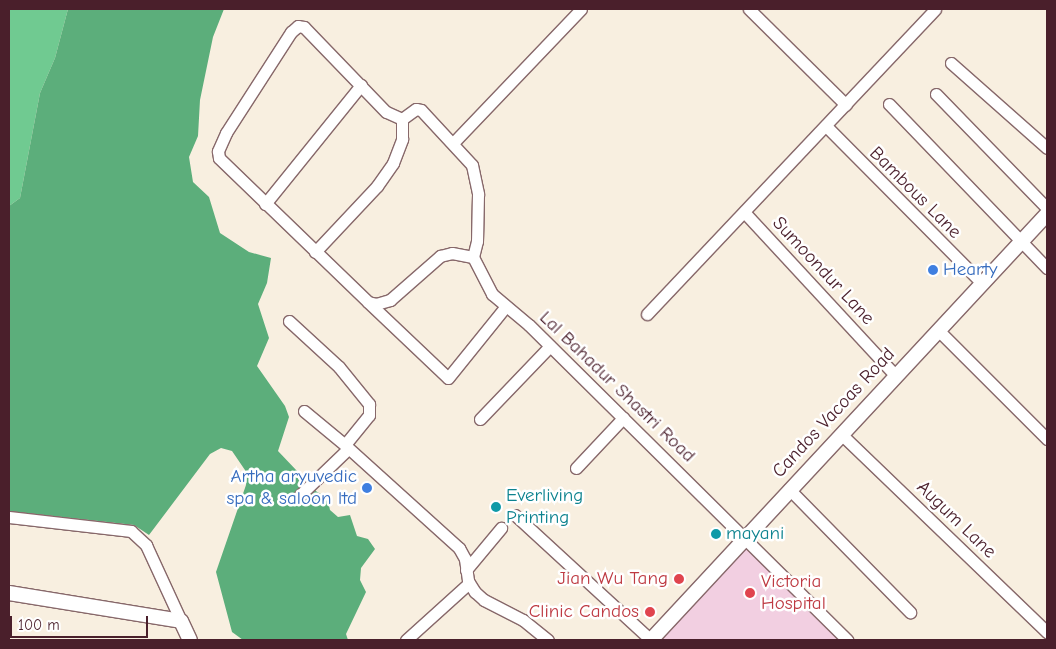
<!DOCTYPE html>
<style>
body{margin:0}
#map{position:relative;width:1056px;height:649px;overflow:hidden;background:#f8efe0;font-family:"Comic Neue",sans-serif}
div>[style]{position:absolute}
.built>*{inset:0;background:#f2cfe1}
.green>*{inset:0;background:#70ca91}
.forest>*{inset:0;background:#5cae7b}
.roads{filter:drop-shadow(1px 0 #87686a) drop-shadow(-1px 0 #87686a) drop-shadow(0 1px #87686a) drop-shadow(0 -1px #87686a)}
.minor>*{height:11px;margin:-5.5px;padding:0 5.5px;transform-origin:5.5px;border-radius:5.5px;background:#fff}
.major>*{height:14px;margin:-7px;padding:0 7px;transform-origin:7px;border-radius:7px;background:#fff}
.dots>*{width:14px;height:14px;translate:-50% -50%;box-sizing:border-box;border:2px solid #fff;border-radius:50%}
span{translate:-50% -50%;white-space:nowrap;text-align:center;line-height:1.15;-webkit-text-stroke:5px #fff;paint-order:stroke}
.street-label{font-size:19px;color:#4a1f2b}
.shop-label{font-size:19px;color:#366cbe}
.left{translate:0 -50%;text-align:left}
.right{translate:-100% -50%;text-align:right}
.culture-label{font-size:19px;color:#0d838f}
.health-label{font-size:19px;color:#be3a42}
.frame{position:absolute;inset:0;border:10px solid #4a1f2b;pointer-events:none}
.scale{position:absolute;left:10px;top:616px;width:138px;height:22px;box-sizing:border-box;border:2px solid #4a1f2b;border-top:0;padding-left:6px;font-size:15px;line-height:18px;white-space:nowrap;color:#4a1f2b;-webkit-text-stroke:4px #fff;paint-order:stroke}
</style>
<div id="map">
<div class="built">
<i style="clip-path:polygon(748px 546px,843px 640px,660px 640px)"></i>
</div>
<div class="green">
<i style="clip-path:polygon(9px 9px,68px 9px,55px 58px,40px 93px,20px 198px,9px 206px)"></i>
</div>
<div class="forest">
<i style="clip-path:polygon(68px 9px,224px 9px,213px 37px,200px 100px,198px 136px,189px 157px,193px 182px,209px 197px,220px 233px,249px 252px,271px 258px,267px 283px,258px 304px,269px 338px,257px 366px,285px 406px,289px 417px,278px 451px,317px 492px,327px 497px,330px 510px,338px 517px,350px 515px,357px 536px,368px 539px,375px 549px,361px 568px,360px 580px,366px 592px,346px 634px,348px 640px,243px 640px,232px 632px,216px 572px,246px 485px,247px 473px,232px 451px,221px 448px,210px 454px,149px 535px,134px 525px,9px 511px,9px 206px,20px 198px,40px 93px,55px 58px)"></i>
</div>
<div class="roads">
<div class="minor">
<i style="left:749px;top:9px;width:136px;rotate:44.7deg"></i>
<i style="left:951px;top:63px;width:128px;rotate:41.5deg"></i>
<i style="left:936px;top:94px;width:159px;rotate:45.8deg"></i>
<i style="left:889px;top:104px;width:228px;rotate:46.1deg"></i>
<i style="left:402px;top:119px;width:17px;rotate:-156deg"></i>
<i style="left:386px;top:112px;width:118px;rotate:-134deg"></i>
<i style="left:304px;top:27px;width:6px;rotate:-171deg"></i>
<i style="left:298px;top:26px;width:9px;rotate:139deg"></i>
<i style="left:291px;top:32px;width:120px;rotate:122.8deg"></i>
<i style="left:226px;top:133px;width:20px;rotate:114deg"></i>
<i style="left:218px;top:151px;width:7px;rotate:82deg"></i>
<i style="left:219px;top:158px;width:207px;rotate:44deg"></i>
<i style="left:368px;top:302px;width:8px;rotate:14deg"></i>
<i style="left:376px;top:304px;width:15px;rotate:-16deg"></i>
<i style="left:390px;top:300px;width:67px;rotate:-41.3deg"></i>
<i style="left:440px;top:256px;width:12px;rotate:-14deg"></i>
<i style="left:452px;top:253px;width:21px;rotate:11deg"></i>
<i style="left:826px;top:126px;width:221px;rotate:45.2deg"></i>
<i style="left:453px;top:143px;width:185px;rotate:-46.3deg"></i>
<i style="left:265px;top:204px;width:153px;rotate:-51.1deg"></i>
<i style="left:745px;top:213px;width:221px;rotate:47.2deg"></i>
<i style="left:315px;top:252px;width:91px;rotate:-46.8deg"></i>
<i style="left:377px;top:186px;width:28px;rotate:-55deg"></i>
<i style="left:393px;top:163px;width:26px;rotate:-69deg"></i>
<i style="left:402px;top:139px;width:20px;rotate:-90deg"></i>
<i style="left:402px;top:119px;width:17px;rotate:-36deg"></i>
<i style="left:416px;top:109px;width:5px;rotate:11deg"></i>
<i style="left:421px;top:110px;width:75px;rotate:47.2deg"></i>
<i style="left:472px;top:165px;width:30px;rotate:78deg"></i>
<i style="left:478px;top:194px;width:47px;rotate:91.2deg"></i>
<i style="left:477px;top:241px;width:16px;rotate:104deg"></i>
<i style="left:473px;top:257px;width:42px;rotate:62.8deg"></i>
<i style="left:492px;top:294px;width:48px;rotate:40deg"></i>
<i style="left:529px;top:325px;width:448px;rotate:44.7deg"></i>
<i style="left:368px;top:302px;width:110px;rotate:43.5deg"></i>
<i style="left:448px;top:378px;width:92px;rotate:-51.1deg"></i>
<i style="left:647px;top:314px;width:419px;rotate:-46.6deg"></i>
<i style="left:289px;top:321px;width:68px;rotate:42.6deg"></i>
<i style="left:339px;top:367px;width:48px;rotate:51deg"></i>
<i style="left:369px;top:404px;width:11px;rotate:90deg"></i>
<i style="left:369px;top:415px;width:38px;rotate:129deg"></i>
<i style="left:345px;top:445px;width:154px;rotate:42.1deg"></i>
<i style="left:459px;top:548px;width:13px;rotate:61deg"></i>
<i style="left:465px;top:559px;width:22px;rotate:82deg"></i>
<i style="left:468px;top:581px;width:13px;rotate:58deg"></i>
<i style="left:475px;top:592px;width:12px;rotate:42deg"></i>
<i style="left:484px;top:600px;width:44px;rotate:27.1deg"></i>
<i style="left:523px;top:620px;width:32px;rotate:39deg"></i>
<i style="left:939px;top:331px;width:153px;rotate:45deg"></i>
<i style="left:304px;top:411px;width:53px;rotate:39.7deg"></i>
<i style="left:480px;top:419px;width:101px;rotate:-46.2deg"></i>
<i style="left:841px;top:434px;width:286px;rotate:43.9deg"></i>
<i style="left:576px;top:468px;width:69px;rotate:-46.8deg"></i>
<i style="left:789px;top:489px;width:173px;rotate:45.5deg"></i>
<i style="left:300px;top:495px;width:66px;rotate:-43.8deg"></i>
<i style="left:515px;top:515px;width:185px;rotate:42.6deg"></i>
<i style="left:9px;top:517px;width:123px;rotate:6.5deg"></i>
<i style="left:131px;top:531px;width:21px;rotate:43deg"></i>
<i style="left:146px;top:545px;width:84px;rotate:65.3deg"></i>
<i style="left:466px;top:570px;width:55px;rotate:-50.2deg"></i>
<i style="left:406px;top:640px;width:85px;rotate:-42.1deg"></i>
</div>
<div class="major">
<i style="left:9px;top:593px;width:174px;rotate:9.2deg"></i>
<i style="left:181px;top:621px;width:21px;rotate:65deg"></i>
<i style="left:651px;top:640px;width:582px;rotate:-47.09deg"></i>
</div>
</div>
<div class="dots">
<i style="left:933px;top:270px;background:#3f7fe0"></i>
<i style="left:367px;top:488px;background:#3f7fe0"></i>
<i style="left:496px;top:507px;background:#0f9aa8"></i>
<i style="left:716px;top:534px;background:#0f9aa8"></i>
<i style="left:679px;top:579px;background:#e0444e"></i>
<i style="left:750px;top:593px;background:#e0444e"></i>
<i style="left:650px;top:612px;background:#e0444e"></i>
</div>
<div class="street-label">
<span style="left:915px;top:193px;rotate:45deg">Bambous Lane</span>
<span style="left:823px;top:271px;rotate:47deg">Sumoondur Lane</span>
<span style="left:617px;top:387px;rotate:44deg">Lal Bahadur Shastri Road</span>
<span style="left:834px;top:413px;rotate:-47deg">Candos Vacoas Road</span>
<span style="left:956px;top:520px;rotate:44deg">Augum Lane</span>
</div>
<div class="shop-label">
<span class="left" style="left:943px;top:270px">Hearty</span>
<span class="right" style="left:357px;top:488px">Artha aryuvedic<br>spa &amp; saloon ltd</span>
</div>
<div class="culture-label">
<span class="left" style="left:506px;top:507px">Everliving<br>Printing</span>
<span class="left" style="left:726px;top:534px">mayani</span>
</div>
<div class="health-label">
<span class="right" style="left:668px;top:579px">Jian Wu Tang</span>
<span class="left" style="left:761px;top:593px">Victoria<br>Hospital</span>
<span class="right" style="left:639px;top:612px">Clinic Candos</span>
</div>
<div class="frame"></div>
<div class="scale">100 m</div>
</div>
